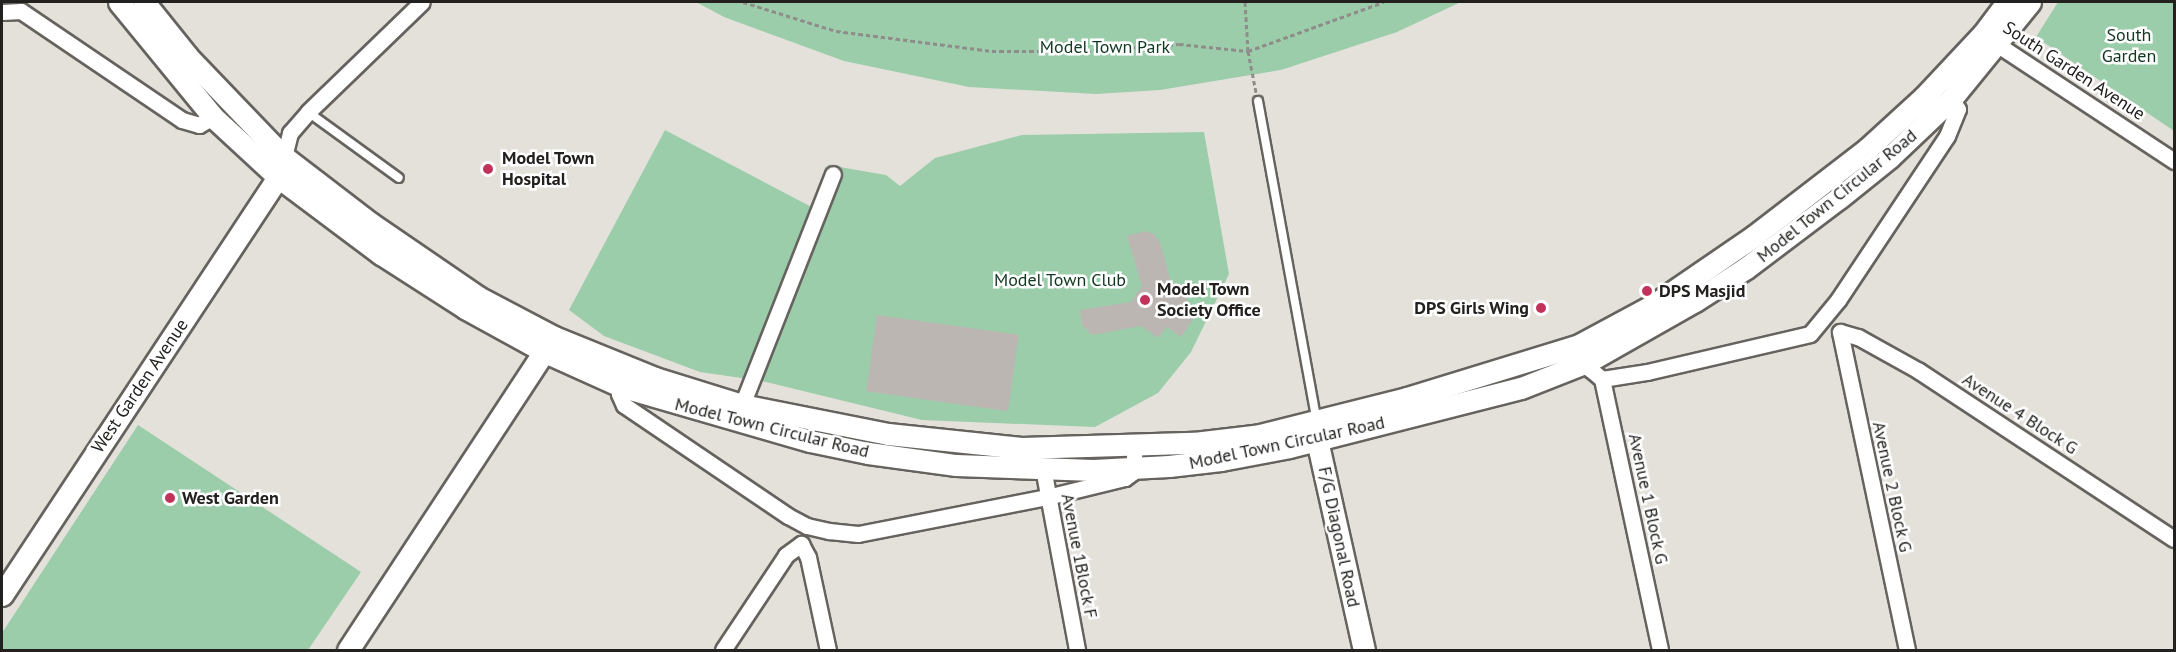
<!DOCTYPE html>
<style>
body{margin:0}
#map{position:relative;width:2176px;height:652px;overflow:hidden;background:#e4e1db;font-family:"PT Sans",sans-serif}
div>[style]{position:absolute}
.green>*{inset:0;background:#9bcdaa}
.building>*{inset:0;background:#bcb6b3;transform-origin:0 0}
.path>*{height:3px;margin-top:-1.5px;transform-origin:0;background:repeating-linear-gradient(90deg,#8f8d89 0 4.5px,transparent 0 7.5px)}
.roads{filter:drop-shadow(2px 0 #66635f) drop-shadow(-2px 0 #66635f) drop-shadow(0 2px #66635f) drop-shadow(0 -2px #66635f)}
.lane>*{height:8px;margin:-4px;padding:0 4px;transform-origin:4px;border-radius:4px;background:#fff}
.street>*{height:15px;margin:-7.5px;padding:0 7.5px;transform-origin:7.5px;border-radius:7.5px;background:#fff}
.secondary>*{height:21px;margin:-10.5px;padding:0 10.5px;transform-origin:10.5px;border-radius:10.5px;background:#fff}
.dots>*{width:16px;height:16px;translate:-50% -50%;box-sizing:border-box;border:3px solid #fff;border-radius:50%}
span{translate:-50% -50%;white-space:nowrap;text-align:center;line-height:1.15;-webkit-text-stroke:5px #fff;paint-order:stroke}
.park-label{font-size:18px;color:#103820}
.street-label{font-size:18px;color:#22211f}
.poi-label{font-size:18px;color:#22211f;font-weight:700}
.left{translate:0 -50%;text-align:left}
.right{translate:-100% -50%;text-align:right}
.frame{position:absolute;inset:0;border:3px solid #22211f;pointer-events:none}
</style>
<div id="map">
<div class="green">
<i style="clip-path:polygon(696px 2px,1461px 2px,1397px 32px,1281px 70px,1160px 90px,1096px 94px,969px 87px,844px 61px,724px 17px)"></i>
<i style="clip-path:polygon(2058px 2px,2174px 2px,2174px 131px,2036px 37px)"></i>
<i style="clip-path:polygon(665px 130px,821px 212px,828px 165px,886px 175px,900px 186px,935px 158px,1022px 135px,1204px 132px,1229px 274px,1191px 352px,1158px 393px,1095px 427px,922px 420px,762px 381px,700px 372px,604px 336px,569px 310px)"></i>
<i style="clip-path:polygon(138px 425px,361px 572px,308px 650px,2px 650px,2px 633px)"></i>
</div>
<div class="building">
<i style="clip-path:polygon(1146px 231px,1154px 234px,1160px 242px,1171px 283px,1190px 295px,1181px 309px,1194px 318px,1181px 337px,1167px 327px,1158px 338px,1141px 326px,1092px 335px,1082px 325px,1080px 310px,1131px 302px,1142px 286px,1127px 236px)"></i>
<i style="left:877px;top:315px;width:143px;height:77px;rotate:8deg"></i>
</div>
<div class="path">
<i style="left:743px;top:2px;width:97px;rotate:17.3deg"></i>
<i style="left:836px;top:31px;width:157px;rotate:7.3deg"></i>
<i style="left:992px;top:51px;width:94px"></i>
<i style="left:1086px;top:51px;width:93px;rotate:-4.3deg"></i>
<i style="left:1179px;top:44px;width:69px;rotate:5.8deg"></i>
<i style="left:1248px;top:51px;width:144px;rotate:-19.9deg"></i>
<i style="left:1245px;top:2px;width:49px;rotate:86.5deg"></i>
<i style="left:1248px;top:51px;width:42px;rotate:79deg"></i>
</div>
<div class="roads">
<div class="lane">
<i style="left:1258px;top:101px;width:322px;rotate:79.6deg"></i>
<i style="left:308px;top:112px;width:112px;rotate:36deg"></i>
</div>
<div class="street">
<i style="left:2px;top:12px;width:19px;rotate:-3deg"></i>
<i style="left:21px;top:11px;width:194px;rotate:34.1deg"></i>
<i style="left:182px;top:120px;width:18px;rotate:16deg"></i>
<i style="left:199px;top:125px;width:16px;rotate:-30deg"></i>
<i style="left:1989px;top:39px;width:222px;rotate:33.4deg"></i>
<i style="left:284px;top:157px;width:25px;rotate:-76deg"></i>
<i style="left:290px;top:133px;width:28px;rotate:-49deg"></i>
<i style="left:308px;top:112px;width:158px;rotate:-44deg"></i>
<i style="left:1840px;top:332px;width:19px;rotate:16deg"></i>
<i style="left:1858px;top:337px;width:70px;rotate:29.1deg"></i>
<i style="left:1919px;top:371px;width:305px;rotate:33.4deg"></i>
<i style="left:1840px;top:332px;width:325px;rotate:78.1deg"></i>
<i style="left:1583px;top:355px;width:16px;rotate:63deg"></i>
<i style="left:1590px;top:369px;width:16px;rotate:40deg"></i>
<i style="left:1602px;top:379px;width:277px;rotate:77.9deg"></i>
<i style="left:1602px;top:379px;width:46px;rotate:-8.8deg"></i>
<i style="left:1647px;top:372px;width:167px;rotate:-13.1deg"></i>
<i style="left:1810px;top:334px;width:44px;rotate:-50.5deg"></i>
<i style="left:1838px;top:300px;width:197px;rotate:-56.4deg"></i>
<i style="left:1947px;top:136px;width:29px;rotate:-68deg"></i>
<i style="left:1958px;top:109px;width:12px;rotate:-125deg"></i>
<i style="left:623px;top:387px;width:8px;rotate:120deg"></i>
<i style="left:619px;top:394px;width:12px;rotate:66deg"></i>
<i style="left:624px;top:405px;width:198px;rotate:34.1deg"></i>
<i style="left:788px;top:516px;width:21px;rotate:28deg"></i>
<i style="left:807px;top:526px;width:23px;rotate:13deg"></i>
<i style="left:829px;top:531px;width:29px;rotate:6deg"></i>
<i style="left:858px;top:534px;width:193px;rotate:-11.1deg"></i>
<i style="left:1047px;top:497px;width:80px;rotate:-13.7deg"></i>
<i style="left:1125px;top:478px;width:10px;rotate:-37deg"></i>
<i style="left:1133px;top:472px;width:26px;rotate:-86deg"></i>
<i style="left:742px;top:405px;width:248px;rotate:-68.5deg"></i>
<i style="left:1043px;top:468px;width:185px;rotate:79.4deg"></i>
<i style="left:801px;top:544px;width:15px;rotate:62deg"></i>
<i style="left:808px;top:557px;width:95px;rotate:77.9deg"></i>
<i style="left:723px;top:650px;width:114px;rotate:-56.4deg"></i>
<i style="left:786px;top:555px;width:19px;rotate:-36deg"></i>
</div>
<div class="secondary">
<i style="left:119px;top:2px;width:149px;rotate:50.7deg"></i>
<i style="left:213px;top:117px;width:88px;rotate:42.7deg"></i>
<i style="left:278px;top:177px;width:129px;rotate:36.8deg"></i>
<i style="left:381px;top:254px;width:100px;rotate:32.7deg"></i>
<i style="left:465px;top:308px;width:91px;rotate:28.8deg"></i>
<i style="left:545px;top:352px;width:85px;rotate:24.2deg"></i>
<i style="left:623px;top:387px;width:195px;rotate:16.1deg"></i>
<i style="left:810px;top:441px;width:59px;rotate:11.7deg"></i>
<i style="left:868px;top:453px;width:89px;rotate:7.8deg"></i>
<i style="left:956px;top:465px;width:137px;rotate:2.1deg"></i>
<i style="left:1093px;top:470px;width:76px;rotate:-3deg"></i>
<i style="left:1169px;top:466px;width:52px;rotate:-6.6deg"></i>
<i style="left:1221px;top:460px;width:69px;rotate:-10.8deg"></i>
<i style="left:1289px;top:447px;width:239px;rotate:-14.3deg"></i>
<i style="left:1521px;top:388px;width:71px;rotate:-21.5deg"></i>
<i style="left:1587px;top:362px;width:124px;rotate:-29.5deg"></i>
<i style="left:1695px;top:301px;width:61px;rotate:-32.9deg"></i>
<i style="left:1746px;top:268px;width:116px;rotate:-37deg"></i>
<i style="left:1839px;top:198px;width:65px;rotate:-38.8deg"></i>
<i style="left:1890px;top:157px;width:84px;rotate:-43.6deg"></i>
<i style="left:1951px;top:99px;width:125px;rotate:-50.8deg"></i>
<i style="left:144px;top:2px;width:70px;rotate:51.3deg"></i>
<i style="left:188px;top:57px;width:139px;rotate:46.2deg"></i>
<i style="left:284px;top:157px;width:108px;rotate:37.5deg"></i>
<i style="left:370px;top:223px;width:131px;rotate:34.4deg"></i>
<i style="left:478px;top:297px;width:86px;rotate:27.8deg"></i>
<i style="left:554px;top:337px;width:109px;rotate:22.1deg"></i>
<i style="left:655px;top:378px;width:91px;rotate:17.2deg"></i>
<i style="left:742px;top:405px;width:149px;rotate:11.2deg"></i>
<i style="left:888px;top:434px;width:134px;rotate:6deg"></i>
<i style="left:1021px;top:448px;width:173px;rotate:-1.7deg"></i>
<i style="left:1194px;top:443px;width:66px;rotate:-6.9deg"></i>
<i style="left:1260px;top:435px;width:152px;rotate:-14.1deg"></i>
<i style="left:1407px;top:398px;width:180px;rotate:-17.1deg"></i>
<i style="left:1579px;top:345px;width:86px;rotate:-28.3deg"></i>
<i style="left:1655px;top:304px;width:120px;rotate:-34.5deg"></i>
<i style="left:1754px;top:236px;width:143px;rotate:-37.6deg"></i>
<i style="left:1867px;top:149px;width:77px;rotate:-42.4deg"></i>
<i style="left:1924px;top:97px;width:86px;rotate:-46.9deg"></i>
<i style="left:1983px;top:34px;width:40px;rotate:-53deg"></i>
<i style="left:1317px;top:426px;width:14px;rotate:90deg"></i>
<i style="left:1317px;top:440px;width:215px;rotate:77.4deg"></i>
<i style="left:2px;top:595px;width:501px;rotate:-56.56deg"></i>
<i style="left:278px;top:177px;width:15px;rotate:-74deg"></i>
<i style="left:348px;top:650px;width:371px;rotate:-56.7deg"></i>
</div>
</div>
<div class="dots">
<i style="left:488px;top:169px;background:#c2335b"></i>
<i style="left:1647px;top:291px;background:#c2335b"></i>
<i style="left:1145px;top:300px;background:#c2335b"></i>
<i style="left:1541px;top:308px;background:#c2335b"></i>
<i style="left:170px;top:498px;background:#c2335b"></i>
</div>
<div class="park-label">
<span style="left:2129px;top:46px">South<br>Garden</span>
<span style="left:1105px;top:47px">Model Town Park</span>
<span style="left:1060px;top:280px">Model Town Club</span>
</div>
<div class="street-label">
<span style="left:2074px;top:71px;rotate:33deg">South Garden Avenue</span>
<span style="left:1837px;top:196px;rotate:-39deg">Model Town Circular Road</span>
<span style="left:140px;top:386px;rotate:-56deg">West Garden Avenue</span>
<span style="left:2020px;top:414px;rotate:33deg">Avenue 4 Block G</span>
<span style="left:772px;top:428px;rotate:14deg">Model Town Circular Road</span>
<span style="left:1287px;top:443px;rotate:-12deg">Model Town Circular Road</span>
<span style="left:1892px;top:487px;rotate:78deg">Avenue 2 Block G</span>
<span style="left:1648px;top:499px;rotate:78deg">Avenue 1 Block G</span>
<span style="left:1339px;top:537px;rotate:78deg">F/G Diagonal Road</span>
<span style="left:1079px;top:556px;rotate:79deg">Avenue 1Block F</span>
</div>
<div class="poi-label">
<span class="left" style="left:502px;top:169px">Model Town<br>Hospital</span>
<span class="left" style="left:1157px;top:300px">Model Town<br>Society Office</span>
<span class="left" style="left:1659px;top:291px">DPS Masjid</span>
<span class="right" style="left:1529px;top:308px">DPS Girls Wing</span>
<span class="left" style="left:182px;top:498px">West Garden</span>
</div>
<div class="frame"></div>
</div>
